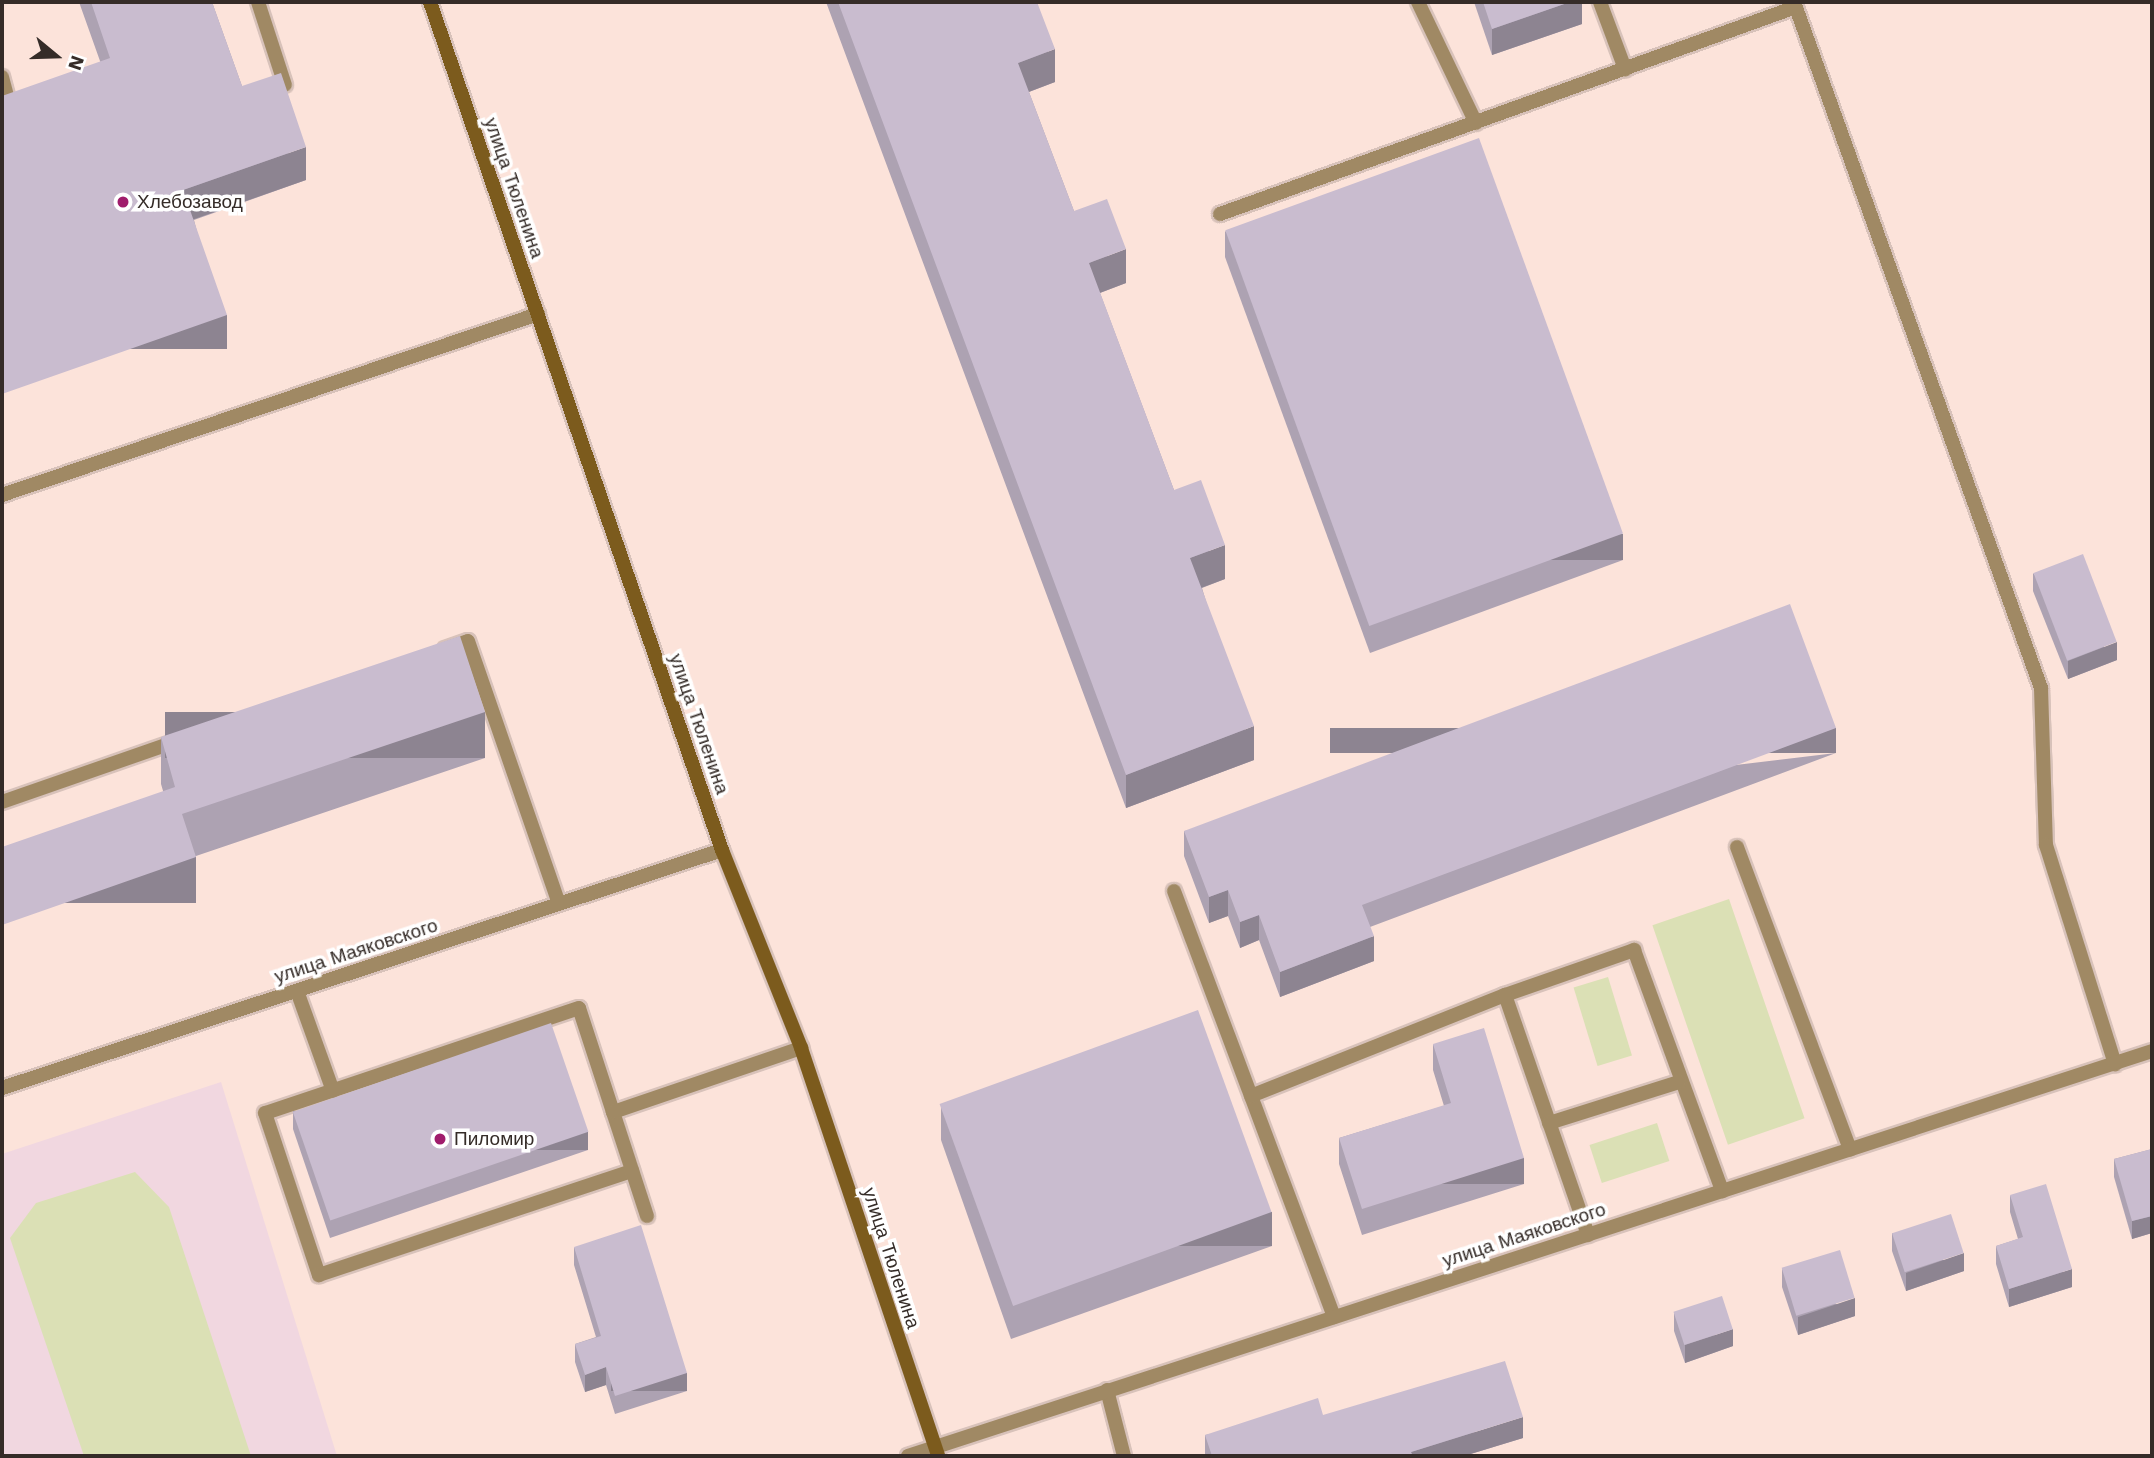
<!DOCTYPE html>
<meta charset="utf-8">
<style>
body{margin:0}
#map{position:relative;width:2154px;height:1458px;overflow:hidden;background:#fce3da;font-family:"Work Sans",sans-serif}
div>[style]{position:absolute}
.education>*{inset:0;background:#f1d7e0}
.green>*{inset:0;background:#dbe0b5;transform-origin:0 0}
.roads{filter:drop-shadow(2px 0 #d8c2ba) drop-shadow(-2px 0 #d8c2ba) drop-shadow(0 2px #d8c2ba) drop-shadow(0 -2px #d8c2ba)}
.service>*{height:14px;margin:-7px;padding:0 7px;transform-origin:7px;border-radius:7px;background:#a08964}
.minor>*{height:14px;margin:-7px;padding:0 7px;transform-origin:7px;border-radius:7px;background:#a08964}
.secondary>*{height:14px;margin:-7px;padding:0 7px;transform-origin:7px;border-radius:7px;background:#7c5b1d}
.wall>*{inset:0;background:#ada2b2}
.shaded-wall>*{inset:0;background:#8d8491;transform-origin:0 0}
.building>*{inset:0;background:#c9bccf;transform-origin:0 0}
.dots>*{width:19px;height:19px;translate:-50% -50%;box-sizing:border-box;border:4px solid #fff;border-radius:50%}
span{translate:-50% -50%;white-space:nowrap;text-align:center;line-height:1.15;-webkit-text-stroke:7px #fff;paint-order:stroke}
.street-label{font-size:19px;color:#352c28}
.poi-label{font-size:19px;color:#352c28}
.left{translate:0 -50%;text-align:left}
.frame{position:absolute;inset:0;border:4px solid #352c28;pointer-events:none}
.north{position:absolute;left:21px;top:21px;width:70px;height:70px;-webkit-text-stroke:5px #fff;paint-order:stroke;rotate:109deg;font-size:19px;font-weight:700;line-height:28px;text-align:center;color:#352c28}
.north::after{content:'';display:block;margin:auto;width:24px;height:32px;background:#352c28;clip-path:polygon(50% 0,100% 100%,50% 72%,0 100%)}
</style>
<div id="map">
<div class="education">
<i style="clip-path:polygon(221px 1082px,337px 1456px,2px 1456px,2px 1154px)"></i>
</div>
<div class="green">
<i style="left:1729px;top:899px;width:232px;height:81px;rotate:71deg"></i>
<i style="left:1608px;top:977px;width:82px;height:36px;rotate:73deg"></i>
<i style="left:1657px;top:1123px;width:40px;height:71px;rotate:72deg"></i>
<i style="clip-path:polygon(135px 1172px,169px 1207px,251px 1456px,84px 1456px,10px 1238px,36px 1203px)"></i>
</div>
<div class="roads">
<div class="service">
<i style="left:258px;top:2px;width:87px;rotate:72deg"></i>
<i style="left:1418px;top:2px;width:134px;rotate:64.4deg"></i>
<i style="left:1600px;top:2px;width:72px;rotate:69.5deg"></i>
<i style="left:1794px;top:2px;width:729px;rotate:70.2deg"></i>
<i style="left:2041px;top:688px;width:157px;rotate:88.2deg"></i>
<i style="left:2046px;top:845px;width:230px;rotate:72.5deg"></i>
<i style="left:2px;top:77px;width:23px;rotate:75deg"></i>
<i style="left:1220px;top:214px;width:612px;rotate:-19.77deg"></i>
<i style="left:2px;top:495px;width:566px;rotate:-18.66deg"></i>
<i style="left:445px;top:649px;width:24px;rotate:-19deg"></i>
<i style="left:468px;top:641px;width:278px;rotate:70.9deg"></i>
<i style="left:2px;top:802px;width:185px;rotate:-19.2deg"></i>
<i style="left:1737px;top:847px;width:323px;rotate:69.5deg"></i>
<i style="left:1174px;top:891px;width:455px;rotate:69.4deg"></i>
<i style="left:297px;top:991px;width:106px;rotate:70.2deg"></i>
<i style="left:1505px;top:995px;width:137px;rotate:-19.2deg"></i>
<i style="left:1634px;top:950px;width:257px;rotate:69.9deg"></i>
<i style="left:1251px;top:1096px;width:273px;rotate:-21.7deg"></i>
<i style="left:1505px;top:995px;width:254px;rotate:70.9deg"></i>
<i style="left:613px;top:1112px;width:109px;rotate:-108.1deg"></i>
<i style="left:579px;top:1008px;width:331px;rotate:161.5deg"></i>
<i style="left:265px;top:1113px;width:171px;rotate:71.6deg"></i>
<i style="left:319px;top:1275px;width:330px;rotate:-18.4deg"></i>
<i style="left:1549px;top:1123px;width:136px;rotate:-17.5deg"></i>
<i style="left:647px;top:1216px;width:109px;rotate:-108.1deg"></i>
<i style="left:613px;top:1112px;width:199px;rotate:-18.8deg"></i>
</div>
<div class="minor">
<i style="left:2px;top:1088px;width:758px;rotate:-18.29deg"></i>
<i style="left:1107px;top:1390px;width:68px;rotate:75.6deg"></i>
<i style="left:908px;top:1456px;width:1308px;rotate:-18.03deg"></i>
</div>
<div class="secondary">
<i style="left:430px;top:2px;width:897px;rotate:71deg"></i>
<i style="left:722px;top:850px;width:213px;rotate:68.2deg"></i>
<i style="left:801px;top:1048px;width:430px;rotate:71.4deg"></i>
</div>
</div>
<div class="wall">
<i style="clip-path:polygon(79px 2px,212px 2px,242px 86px,306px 180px,194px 220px,227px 349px,100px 61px)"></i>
<i style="clip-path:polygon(826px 2px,1037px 2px,1055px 82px,1029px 92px,1074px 211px,1126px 283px,1100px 293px,1174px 490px,1225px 579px,1202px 588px,1254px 760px,1126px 808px)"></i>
<i style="clip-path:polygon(1474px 2px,1582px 2px,1582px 24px,1492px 55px)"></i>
<i style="clip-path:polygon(1225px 231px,1623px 560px,1370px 653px,1225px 257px)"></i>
<i style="clip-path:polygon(2033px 573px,2117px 660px,2068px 679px,2033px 591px)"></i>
<i style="clip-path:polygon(161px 737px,485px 758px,196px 856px,196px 903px,161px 784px)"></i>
<i style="clip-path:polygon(1836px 753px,1370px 927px,1374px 961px,1280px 997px,1259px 940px,1240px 948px,1228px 916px,1209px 923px,1184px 856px,1184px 831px)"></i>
<i style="clip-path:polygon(1433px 1044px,1524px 1184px,1362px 1235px,1339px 1164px,1339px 1138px,1444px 1106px,1433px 1070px)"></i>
<i style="clip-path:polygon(941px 1107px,1272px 1246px,1011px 1339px,941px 1140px)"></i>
<i style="clip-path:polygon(293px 1111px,588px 1150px,330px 1238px,293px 1129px)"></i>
<i style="clip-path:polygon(2152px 1149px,2152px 1233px,2132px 1239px,2114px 1177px,2114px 1159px)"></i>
<i style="clip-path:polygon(2010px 1195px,2072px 1287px,2009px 1307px,1996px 1264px,1996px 1246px,2018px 1239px,2010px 1212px)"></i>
<i style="clip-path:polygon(1892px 1233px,1964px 1271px,1906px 1291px,1892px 1251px)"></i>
<i style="clip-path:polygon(574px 1247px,687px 1391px,615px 1414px,606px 1385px,585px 1392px,575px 1362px,575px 1344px,596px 1337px,574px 1265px)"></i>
<i style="clip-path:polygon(1782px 1269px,1855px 1316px,1798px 1335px,1782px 1287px)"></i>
<i style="clip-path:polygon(1674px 1313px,1733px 1346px,1685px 1363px,1674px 1331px)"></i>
<i style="clip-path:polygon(1323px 1415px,1523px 1438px,1464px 1456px,1205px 1456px,1205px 1435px)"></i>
</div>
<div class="shaded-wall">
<i style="clip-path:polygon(1570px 2px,1582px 2px,1582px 24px,1492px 55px,1492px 29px)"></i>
<i style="clip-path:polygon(1055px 49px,1055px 82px,1018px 96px,1018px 63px)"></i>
<i style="clip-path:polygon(306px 147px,306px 180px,183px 223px,183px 190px)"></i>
<i style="clip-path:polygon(1126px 249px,1126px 283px,1089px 297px,1089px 263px)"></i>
<i style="left:227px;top:315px;width:34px;height:238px;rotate:90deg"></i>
<i style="left:1623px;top:534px;width:26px;height:270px;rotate:90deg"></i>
<i style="clip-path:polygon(1225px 545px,1225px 579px,1190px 592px,1190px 558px)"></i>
<i style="clip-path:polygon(2117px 642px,2117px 660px,2068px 679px,2068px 661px)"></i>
<i style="left:485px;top:712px;width:46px;height:320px;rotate:90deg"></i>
<i style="clip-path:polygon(1254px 726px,1254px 760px,1126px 808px,1126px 775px)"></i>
<i style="left:1836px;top:728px;width:25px;height:506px;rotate:90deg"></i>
<i style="left:196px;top:857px;width:46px;height:206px;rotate:90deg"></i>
<i style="clip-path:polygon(1228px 890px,1228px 916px,1209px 923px,1209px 897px)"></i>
<i style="clip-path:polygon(1259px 915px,1259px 940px,1240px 948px,1240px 922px)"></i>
<i style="clip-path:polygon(1374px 936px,1374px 961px,1280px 997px,1280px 972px)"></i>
<i style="left:588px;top:1132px;width:18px;height:273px;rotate:90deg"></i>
<i style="left:1524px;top:1158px;width:26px;height:170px;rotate:90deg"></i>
<i style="left:1272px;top:1212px;width:34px;height:277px;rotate:90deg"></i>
<i style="clip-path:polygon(2152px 1216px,2152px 1233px,2132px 1239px,2132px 1221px)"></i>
<i style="clip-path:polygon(1964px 1253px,1964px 1271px,1906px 1291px,1906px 1273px)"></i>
<i style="clip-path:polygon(2072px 1269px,2072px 1287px,2009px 1307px,2009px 1289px)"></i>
<i style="clip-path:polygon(1855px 1298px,1855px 1316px,1798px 1335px,1798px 1317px)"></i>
<i style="clip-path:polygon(1733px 1329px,1733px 1346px,1685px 1363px,1685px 1345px)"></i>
<i style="clip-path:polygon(606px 1367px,606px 1385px,585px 1392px,585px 1375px)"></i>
<i style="left:687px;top:1373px;width:18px;height:76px;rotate:90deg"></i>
<i style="clip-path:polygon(1523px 1417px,1523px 1438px,1464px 1456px,1411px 1456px,1411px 1452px)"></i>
</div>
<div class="building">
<i style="clip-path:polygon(91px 2px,212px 2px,242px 86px,281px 73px,306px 147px,183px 190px,227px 315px,2px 394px,2px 96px,110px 58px)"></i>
<i style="clip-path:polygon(838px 2px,1037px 2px,1055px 49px,1018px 63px,1074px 211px,1107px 199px,1126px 249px,1089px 263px,1174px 490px,1201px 480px,1225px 545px,1190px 558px,1254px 726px,1126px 775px)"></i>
<i style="clip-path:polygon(1483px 2px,1570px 2px,1492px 29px)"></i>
<i style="left:1479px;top:138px;width:421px;height:270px;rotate:70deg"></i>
<i style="left:2083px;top:554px;width:94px;height:53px;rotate:69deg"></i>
<i style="clip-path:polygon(1790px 604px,1836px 728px,1362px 905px,1374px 936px,1280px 972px,1259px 915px,1240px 922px,1228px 890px,1209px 897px,1184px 831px)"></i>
<i style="clip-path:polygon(460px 636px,485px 712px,182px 814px,196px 857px,2px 925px,2px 847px,175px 787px,161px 737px)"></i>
<i style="left:1198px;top:1010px;width:215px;height:275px;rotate:70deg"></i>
<i style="left:551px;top:1023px;width:115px;height:273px;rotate:71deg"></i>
<i style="clip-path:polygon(1484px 1028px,1524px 1158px,1362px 1209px,1339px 1138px,1451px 1103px,1433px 1044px)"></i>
<i style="clip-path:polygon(2152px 1149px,2152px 1216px,2132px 1221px,2114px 1159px)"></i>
<i style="clip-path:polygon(2046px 1184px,2072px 1269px,2009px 1289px,1996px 1246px,2023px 1237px,2010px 1195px)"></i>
<i style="left:1951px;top:1214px;width:41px;height:62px;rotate:72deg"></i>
<i style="clip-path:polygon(641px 1225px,687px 1373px,615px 1396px,606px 1367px,585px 1375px,575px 1344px,601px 1336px,574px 1247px)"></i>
<i style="left:1840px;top:1250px;width:50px;height:61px;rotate:73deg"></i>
<i style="left:1722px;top:1296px;width:35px;height:51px;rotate:72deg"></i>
<i style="clip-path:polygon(1505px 1361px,1523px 1417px,1411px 1452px,1413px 1456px,1212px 1456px,1205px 1435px,1318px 1398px,1323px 1415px)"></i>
</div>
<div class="dots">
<i style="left:123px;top:202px;background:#a01c6c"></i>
<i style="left:440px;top:1139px;background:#a01c6c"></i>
</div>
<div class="street-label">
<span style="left:514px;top:188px;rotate:71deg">улица Тюленина</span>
<span style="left:699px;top:724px;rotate:71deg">улица Тюленина</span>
<span style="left:356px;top:951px;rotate:-18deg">улица Маяковского</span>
<span style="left:1524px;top:1235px;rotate:-18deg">улица Маяковского</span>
<span style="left:891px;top:1258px;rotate:72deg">улица Тюленина</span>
</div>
<div class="poi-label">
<span class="left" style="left:137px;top:202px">Хлебозавод</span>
<span class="left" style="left:454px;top:1139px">Пиломир</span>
</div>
<div class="frame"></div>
<div class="north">N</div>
</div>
